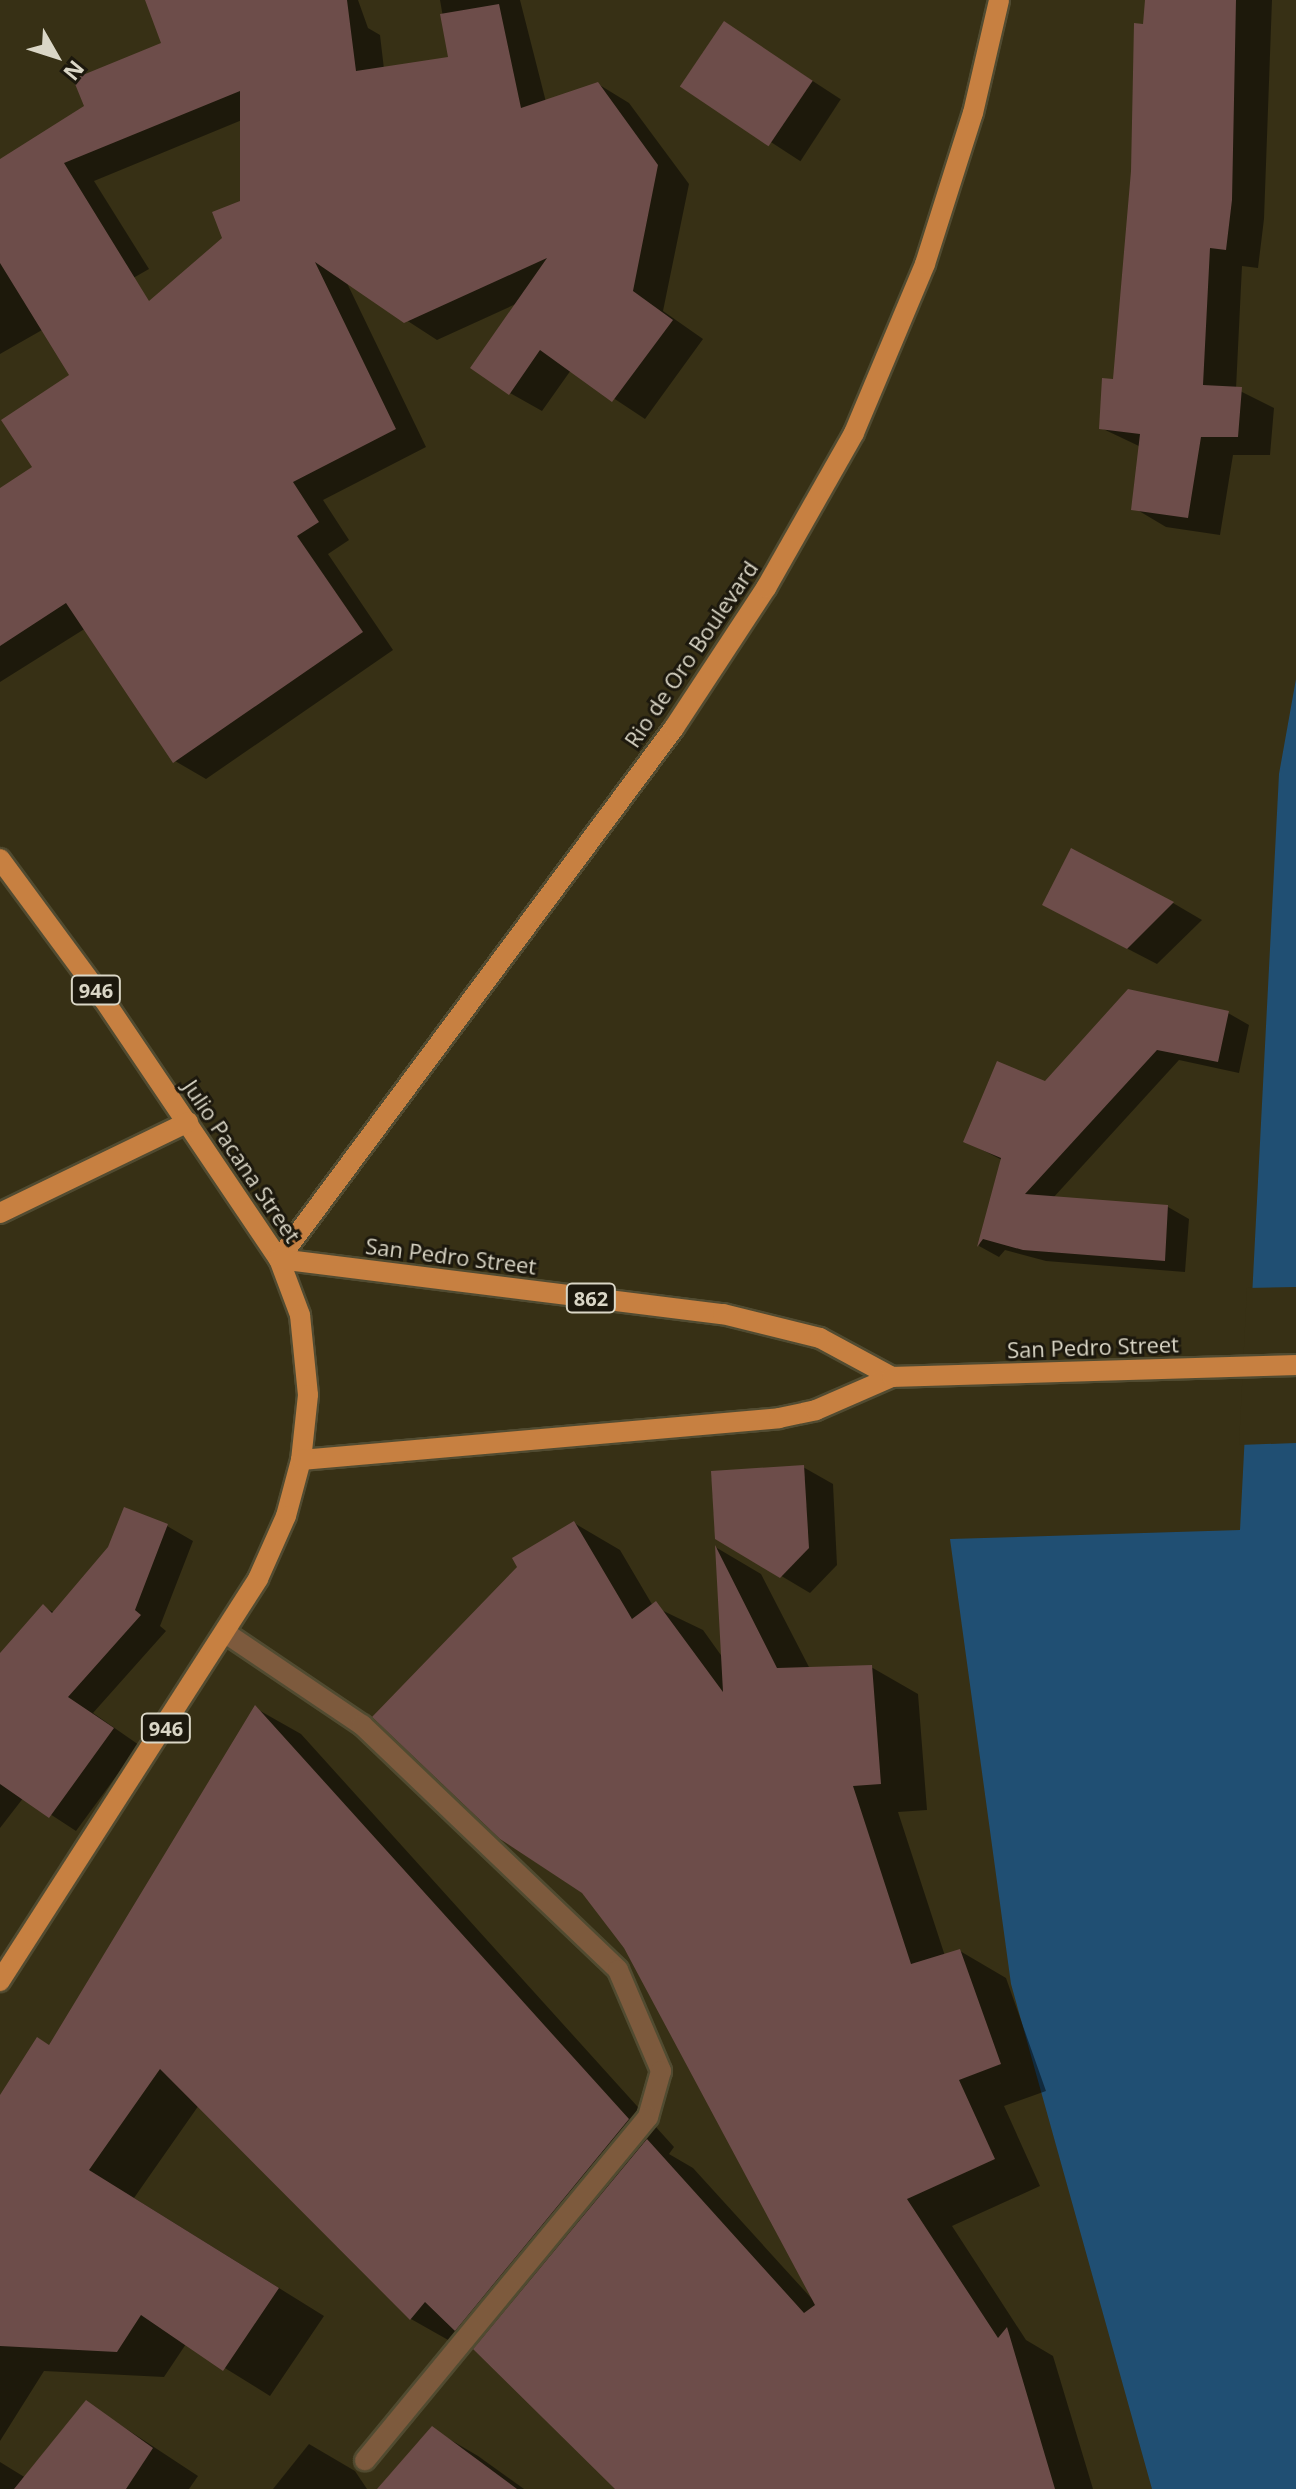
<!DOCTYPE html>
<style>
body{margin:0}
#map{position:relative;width:1296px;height:2489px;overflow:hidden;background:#373015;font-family:"Open Sans",sans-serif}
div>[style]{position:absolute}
.water>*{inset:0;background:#204f73}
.pier>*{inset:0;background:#373015}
.shadow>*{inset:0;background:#0007;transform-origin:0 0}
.building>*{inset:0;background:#6d4d4a;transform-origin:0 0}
.roads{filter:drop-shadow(2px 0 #514b31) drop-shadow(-2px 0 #514b31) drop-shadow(0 2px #514b31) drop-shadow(0 -2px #514b31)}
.minor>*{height:20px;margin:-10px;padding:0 10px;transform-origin:10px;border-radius:10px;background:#7d5a3d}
.major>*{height:20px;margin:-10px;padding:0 10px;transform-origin:10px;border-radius:10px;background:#c78041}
span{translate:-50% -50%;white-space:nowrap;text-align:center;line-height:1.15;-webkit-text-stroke:6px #1c180d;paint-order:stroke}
.shield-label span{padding:2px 6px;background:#1c180d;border:2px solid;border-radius:6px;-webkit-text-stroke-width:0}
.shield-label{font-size:20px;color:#dad6c6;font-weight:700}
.street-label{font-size:22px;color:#dad6c6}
.north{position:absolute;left:16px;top:16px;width:80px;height:80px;-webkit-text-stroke:6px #1c180d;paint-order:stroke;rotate:129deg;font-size:22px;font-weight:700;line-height:32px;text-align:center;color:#dad6c6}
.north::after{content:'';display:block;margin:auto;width:28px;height:36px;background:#dad6c6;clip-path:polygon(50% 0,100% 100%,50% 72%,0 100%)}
</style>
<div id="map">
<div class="water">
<i style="clip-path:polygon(1296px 679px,1296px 2489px,1152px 2489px,1011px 1984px,950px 1539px,1240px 1530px,1279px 774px)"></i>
</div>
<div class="pier">
<i style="clip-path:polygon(1296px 1287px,1296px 1443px,1239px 1445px,1247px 1288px)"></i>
</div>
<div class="shadow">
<i style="clip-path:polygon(148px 0,358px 0,368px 28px,380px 35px,384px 69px,450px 58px,440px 0,520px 0,546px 102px,598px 84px,629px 103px,689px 184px,663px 311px,703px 339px,645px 419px,571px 370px,542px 411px,510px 393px,518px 303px,437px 340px,346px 281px,426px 447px,323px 500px,349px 540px,328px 554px,393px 650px,206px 779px,175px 761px,86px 628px,0 682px,0 490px,34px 467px,258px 253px,242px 202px,242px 120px,94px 181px,149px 269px,0 354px,0 161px,87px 107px,164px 44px)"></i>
<i style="clip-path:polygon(1147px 0,1272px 0,1264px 219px,1258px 268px,1242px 266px,1236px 389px,1274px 408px,1270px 455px,1233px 455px,1220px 535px,1166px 527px,1134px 508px,1141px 447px,1101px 428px,1115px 381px)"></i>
<i style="left:725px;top:24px;width:138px;height:74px;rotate:33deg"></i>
<i style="clip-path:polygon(1072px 851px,1173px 903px,1202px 920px,1157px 964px,1074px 921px,1044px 905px)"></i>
<i style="clip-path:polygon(1228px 1013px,1249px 1025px,1239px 1073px,1179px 1060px,1053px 1198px,1168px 1207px,1189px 1219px,1185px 1272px,1046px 1261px,1005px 1250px,999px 1257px,979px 1246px,1002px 1160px,965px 1141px,1046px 1084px)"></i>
<i style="clip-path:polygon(803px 1467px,833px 1484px,837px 1565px,810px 1593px,717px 1538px)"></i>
<i style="clip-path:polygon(574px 1523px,620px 1550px,653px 1606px,703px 1630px,723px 1658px,717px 1548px,761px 1574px,810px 1669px,871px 1667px,918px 1694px,927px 1810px,898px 1812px,945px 1956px,960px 1951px,1006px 1978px,1046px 2091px,1004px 2106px,1040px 2186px,952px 2226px,1026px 2340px,1053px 2356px,1093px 2489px,618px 2489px,481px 2343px,466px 2335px,457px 2345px,411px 2319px,199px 2105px,134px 2198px,324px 2316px,270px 2396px,186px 2344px,164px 2377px,44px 2371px,0 2441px,0 2101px,50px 2047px,255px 1708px,301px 1734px,674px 2147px,669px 2154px,693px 2168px,813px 2300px)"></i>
<i style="clip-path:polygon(167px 1526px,193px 1541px,160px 1626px,166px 1631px,93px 1713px,139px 1745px,76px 1831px,24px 1797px,0 1828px,0 1656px,44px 1607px,55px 1613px)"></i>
<i style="clip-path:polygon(87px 2403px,198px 2476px,189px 2489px,0 2489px,0 2462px,26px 2478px)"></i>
<i style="clip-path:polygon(432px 2429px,478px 2456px,524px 2489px,380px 2489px)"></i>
<i style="clip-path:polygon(309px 2444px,355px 2471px,367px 2489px,273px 2489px)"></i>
</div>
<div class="building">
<i style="clip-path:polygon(evenodd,145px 0,347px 0,356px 71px,448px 57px,440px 14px,499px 4px,521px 108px,598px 82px,658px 165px,633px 291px,673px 320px,612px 402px,540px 350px,509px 395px,470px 368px,547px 258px,404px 323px,315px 262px,396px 429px,293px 482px,319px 522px,297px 536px,363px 632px,173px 763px,66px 603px,0 646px,0 488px,32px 467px,1px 420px,69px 375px,0 263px,0 159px,84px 106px,73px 79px,161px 43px,145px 0,240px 91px,240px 201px,212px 212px,222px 238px,149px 301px,64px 163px,240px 91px)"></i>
<i style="clip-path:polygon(1145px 0,1236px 0,1232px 200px,1226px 250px,1210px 248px,1203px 385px,1242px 387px,1238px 437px,1201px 437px,1188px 518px,1131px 510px,1140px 434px,1099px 429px,1102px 378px,1113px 379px,1131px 171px,1134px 23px,1143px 24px)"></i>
<i style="left:724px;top:21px;width:107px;height:79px;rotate:34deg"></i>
<i style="clip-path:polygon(1071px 848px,1174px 902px,1127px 949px,1042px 905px)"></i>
<i style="clip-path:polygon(1128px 989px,1229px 1011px,1218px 1062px,1157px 1050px,1025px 1194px,1168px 1205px,1165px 1261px,1023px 1250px,983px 1239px,977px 1247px,1001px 1158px,963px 1142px,997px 1061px,1045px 1081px)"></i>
<i style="clip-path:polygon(804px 1465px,809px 1548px,780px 1578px,715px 1539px,711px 1471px)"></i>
<i style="clip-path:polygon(124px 1507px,168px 1524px,135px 1610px,141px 1615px,68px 1697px,114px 1728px,49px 1818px,0 1784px,0 1653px,43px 1604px,52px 1613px,108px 1547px)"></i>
<i style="clip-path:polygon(574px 1521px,632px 1619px,656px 1601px,723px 1692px,715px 1545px,777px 1668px,872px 1665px,881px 1784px,853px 1786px,911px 1964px,960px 1949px,1001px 2064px,959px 2080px,995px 2159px,907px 2199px,998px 2338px,1007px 2327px,1055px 2489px,615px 2489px,473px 2349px,647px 2139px,804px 2313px,815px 2305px,624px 1948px,582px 1893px,500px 1839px,372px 1717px,517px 1567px,512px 1558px)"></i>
<i style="clip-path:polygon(255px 1705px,629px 2119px,455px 2331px,425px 2302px,410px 2320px,160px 2069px,89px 2170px,279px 2288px,223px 2371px,141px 2315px,117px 2352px,0 2346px,0 2095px,37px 2037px,49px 2045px)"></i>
<i style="clip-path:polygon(86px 2400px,153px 2448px,126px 2489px,14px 2489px)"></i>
<i style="clip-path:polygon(432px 2426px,517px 2489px,377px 2489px)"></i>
</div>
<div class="roads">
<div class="minor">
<i style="left:227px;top:1634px;width:163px;rotate:34deg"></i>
<i style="left:362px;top:1725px;width:354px;rotate:43.7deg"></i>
<i style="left:618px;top:1970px;width:110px;rotate:66.9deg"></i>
<i style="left:661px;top:2071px;width:48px;rotate:105.8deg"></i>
<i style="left:648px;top:2117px;width:445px;rotate:129.5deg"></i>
</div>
<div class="major">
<i style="left:0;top:859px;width:175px;rotate:53.6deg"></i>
<i style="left:104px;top:1000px;width:313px;rotate:56deg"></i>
<i style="left:279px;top:1259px;width:60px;rotate:69.4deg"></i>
<i style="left:300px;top:1315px;width:80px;rotate:84.3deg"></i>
<i style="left:308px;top:1395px;width:65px;rotate:96.1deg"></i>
<i style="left:301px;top:1460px;width:58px;rotate:105deg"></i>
<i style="left:286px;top:1516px;width:69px;rotate:114deg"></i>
<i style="left:258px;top:1579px;width:478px;rotate:122.7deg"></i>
<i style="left:0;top:1213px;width:209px;rotate:-25.8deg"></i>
<i style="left:279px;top:1259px;width:662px;rotate:-53.36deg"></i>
<i style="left:674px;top:728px;width:168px;rotate:-56.7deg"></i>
<i style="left:766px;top:588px;width:178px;rotate:-60.4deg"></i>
<i style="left:854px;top:433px;width:183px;rotate:-67.2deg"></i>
<i style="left:925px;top:264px;width:158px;rotate:-72.4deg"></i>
<i style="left:973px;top:113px;width:116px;rotate:-77deg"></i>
<i style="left:279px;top:1259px;width:447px;rotate:7.1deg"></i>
<i style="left:723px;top:1314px;width:100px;rotate:13.9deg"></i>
<i style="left:820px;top:1338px;width:82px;rotate:28.4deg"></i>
<i style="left:301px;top:1460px;width:480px;rotate:-5deg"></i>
<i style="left:779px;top:1418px;width:38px;rotate:-12deg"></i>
<i style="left:816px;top:1410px;width:83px;rotate:-23.5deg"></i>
<i style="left:892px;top:1377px;width:404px;rotate:-1.7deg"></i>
</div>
</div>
<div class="shield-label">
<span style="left:96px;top:990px">946</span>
<span style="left:591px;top:1298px">862</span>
<span style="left:166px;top:1728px">946</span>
</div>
<div class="street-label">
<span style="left:691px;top:654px;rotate:-56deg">Rio de Oro Boulevard</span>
<span style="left:242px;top:1161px;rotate:56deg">Julio Pacana Street</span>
<span style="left:451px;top:1256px;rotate:7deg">San Pedro Street</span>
<span style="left:1093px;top:1347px;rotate:-2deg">San Pedro Street</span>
</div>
<div class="north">N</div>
</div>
